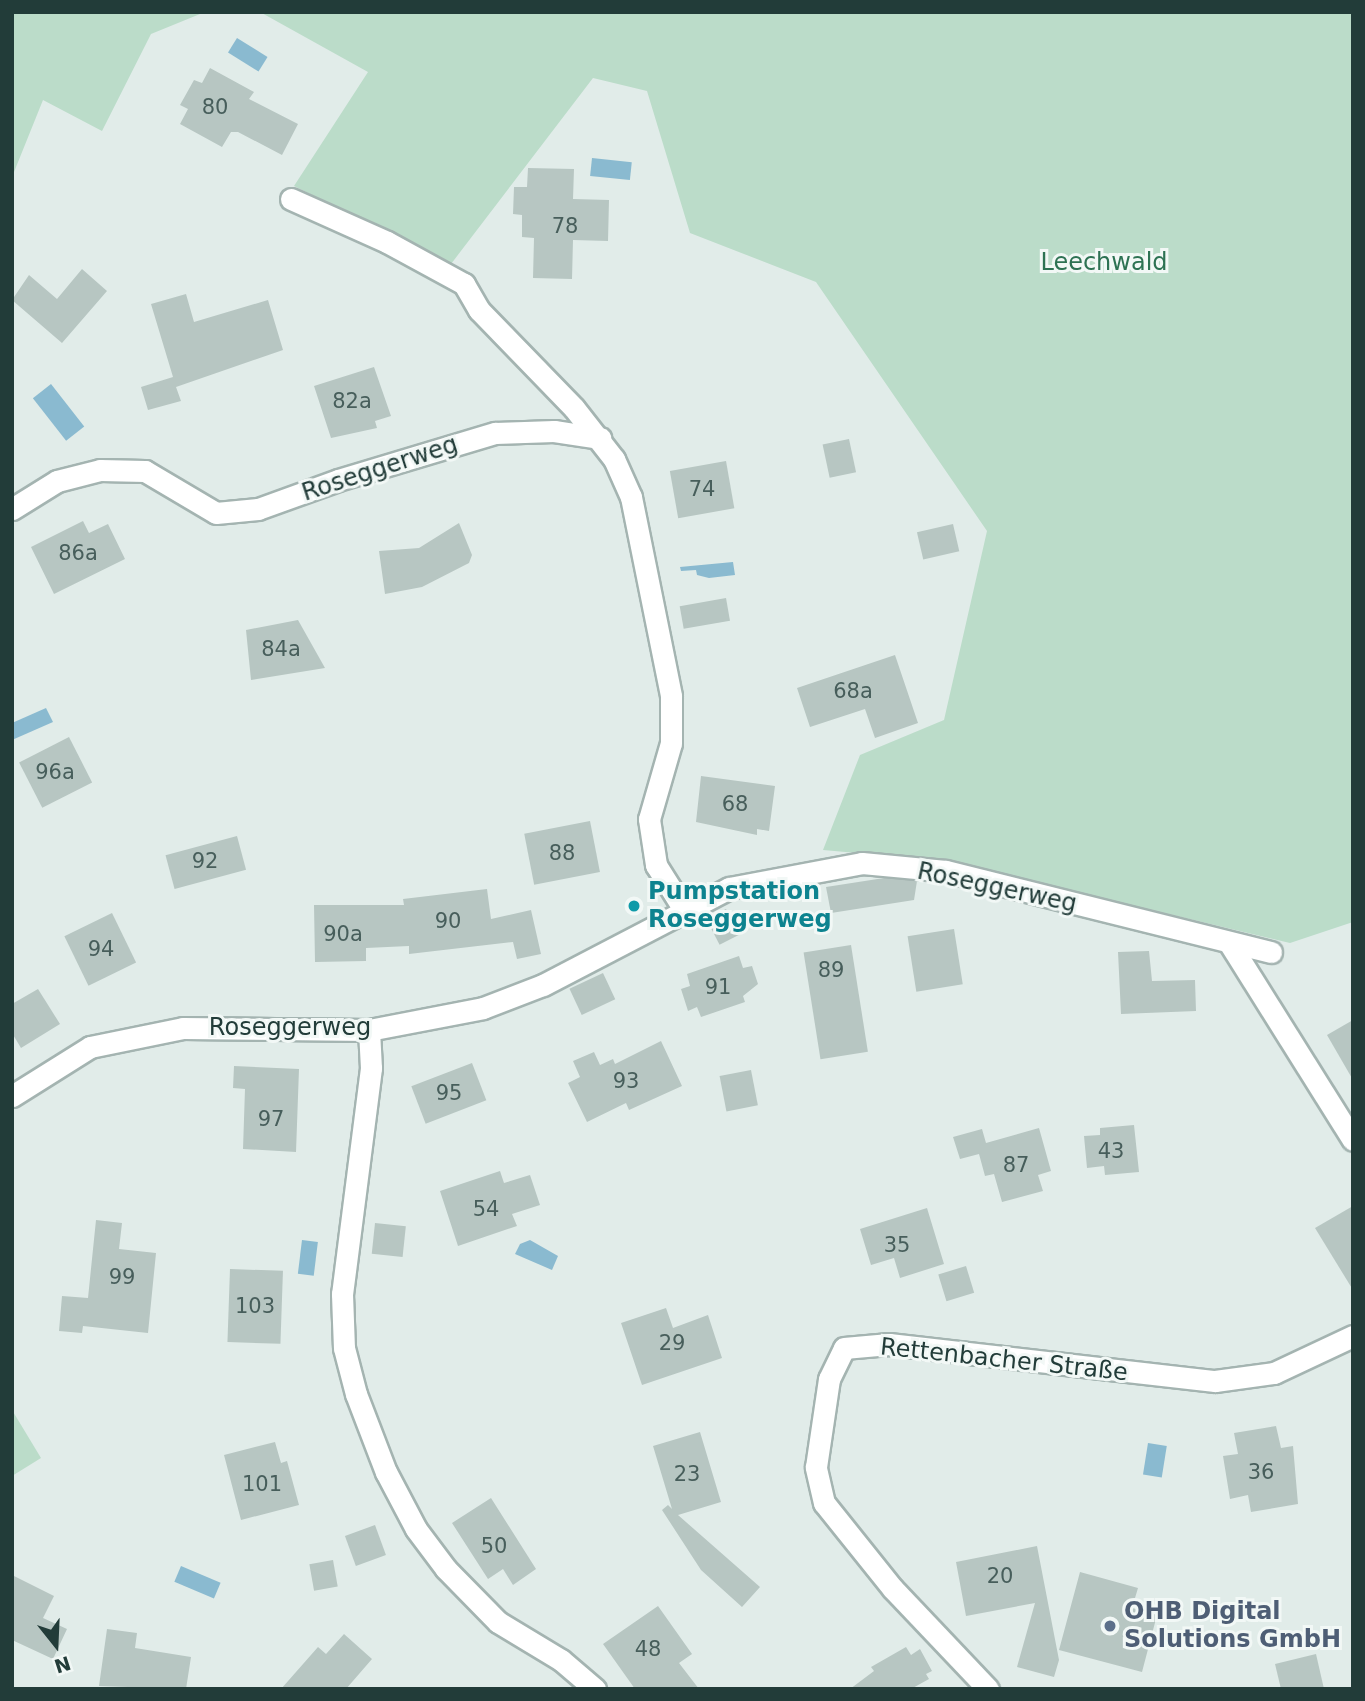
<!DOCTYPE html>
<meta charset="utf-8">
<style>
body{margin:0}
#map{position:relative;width:1365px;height:1701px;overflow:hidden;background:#e1ece9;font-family:"DejaVu Sans",sans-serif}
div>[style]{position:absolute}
.green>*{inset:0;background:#bbdcc9}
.water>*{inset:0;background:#8abad0;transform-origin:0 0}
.building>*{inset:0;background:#b7c6c2;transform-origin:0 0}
.roads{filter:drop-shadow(2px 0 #a4b4b1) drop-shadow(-2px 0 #a4b4b1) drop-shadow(0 2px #a4b4b1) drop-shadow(0 -2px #a4b4b1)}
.minor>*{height:21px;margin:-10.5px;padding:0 10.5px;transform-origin:10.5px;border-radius:10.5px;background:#fff}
.dots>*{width:19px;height:19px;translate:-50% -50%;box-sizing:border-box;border:4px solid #f2f8f6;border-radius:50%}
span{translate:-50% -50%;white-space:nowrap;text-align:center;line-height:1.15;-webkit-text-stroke:6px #f2f8f6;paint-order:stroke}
.number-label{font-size:21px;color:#475e5b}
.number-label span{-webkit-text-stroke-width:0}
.park-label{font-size:24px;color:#2d7253}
.street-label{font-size:24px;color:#223c39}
.culture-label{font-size:24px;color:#0d838f;font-weight:700}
.left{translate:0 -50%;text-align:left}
.service-label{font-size:24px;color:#4e5e75;font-weight:700}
.frame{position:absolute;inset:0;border:14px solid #223c39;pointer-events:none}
.north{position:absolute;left:21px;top:1610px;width:70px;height:70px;-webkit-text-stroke:5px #f2f8f6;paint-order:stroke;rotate:162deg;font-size:19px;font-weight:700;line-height:28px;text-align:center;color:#223c39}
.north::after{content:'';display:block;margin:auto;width:24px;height:32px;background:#223c39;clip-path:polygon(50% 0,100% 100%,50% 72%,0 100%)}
</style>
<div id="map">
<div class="green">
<i style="clip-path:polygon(12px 12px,205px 12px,151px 34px,102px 131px,43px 100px,12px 177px)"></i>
<i style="clip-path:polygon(260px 12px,1353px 12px,1353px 922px,1290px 943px,947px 861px,823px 850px,860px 755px,944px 720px,987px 531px,816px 282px,690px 233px,647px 91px,593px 78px,451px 264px,294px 186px,368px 72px)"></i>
<i style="clip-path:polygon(12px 1410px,41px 1458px,12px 1476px)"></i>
</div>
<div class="water">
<i style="left:237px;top:38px;width:36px;height:17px;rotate:32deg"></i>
<i style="left:592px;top:158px;width:40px;height:18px;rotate:6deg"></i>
<i style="left:51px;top:384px;width:54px;height:23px;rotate:52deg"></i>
<i style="clip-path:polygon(733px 562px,735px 575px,709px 578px,697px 575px,696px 570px,681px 571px,680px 567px)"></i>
<i style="clip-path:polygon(46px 708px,53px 722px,12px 740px,12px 723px)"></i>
<i style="left:302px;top:1240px;width:16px;height:34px;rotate:7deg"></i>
<i style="clip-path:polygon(530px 1240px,558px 1256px,552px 1270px,515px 1254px,520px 1244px)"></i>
<i style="left:1148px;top:1443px;width:19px;height:32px;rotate:9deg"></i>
<i style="left:181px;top:1566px;width:43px;height:17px;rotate:23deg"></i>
</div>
<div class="building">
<i style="clip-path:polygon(210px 68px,254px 92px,249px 99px,298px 124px,282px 155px,238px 132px,231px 132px,222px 147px,180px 124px,188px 109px,180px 105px,194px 80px,202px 83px)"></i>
<i style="clip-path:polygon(528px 168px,574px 169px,573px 199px,609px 200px,608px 241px,573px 240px,572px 279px,533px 278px,534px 238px,522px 237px,522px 215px,513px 214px,514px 187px,527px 187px)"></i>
<i style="clip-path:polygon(82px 269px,107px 291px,62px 343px,12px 300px,29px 275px,57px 299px)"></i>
<i style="clip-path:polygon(186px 294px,194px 322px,268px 300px,283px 350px,176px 387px,181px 401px,148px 410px,141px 387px,173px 377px,151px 304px)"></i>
<i style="clip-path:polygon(374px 367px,391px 416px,375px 421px,377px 428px,331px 438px,314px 386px)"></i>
<i style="left:849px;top:439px;width:34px;height:27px;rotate:78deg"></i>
<i style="left:726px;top:461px;width:48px;height:57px;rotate:80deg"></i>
<i style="clip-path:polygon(83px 521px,89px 533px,108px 524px,125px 559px,54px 594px,31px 547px)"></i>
<i style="clip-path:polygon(459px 523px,472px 555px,469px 563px,422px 587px,385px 594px,379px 551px,419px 548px)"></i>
<i style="left:953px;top:524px;width:28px;height:37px;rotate:77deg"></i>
<i style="left:726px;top:598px;width:23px;height:47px;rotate:80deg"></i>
<i style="clip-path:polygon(298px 620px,325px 668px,251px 680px,246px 630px)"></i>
<i style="clip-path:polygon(895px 655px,918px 723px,875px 738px,865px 709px,810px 727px,797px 688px)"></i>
<i style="left:69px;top:737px;width:51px;height:56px;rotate:63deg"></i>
<i style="clip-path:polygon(701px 776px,775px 786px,769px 831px,757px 829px,757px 835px,696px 822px)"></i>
<i style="left:590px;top:821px;width:52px;height:67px;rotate:79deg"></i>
<i style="left:237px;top:836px;width:35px;height:74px;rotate:75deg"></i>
<i style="clip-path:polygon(884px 878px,917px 881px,914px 900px,831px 913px,826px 887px)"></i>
<i style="clip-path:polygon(487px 889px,491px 919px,531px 910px,541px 954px,517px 959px,513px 942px,409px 954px,409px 946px,366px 948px,366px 961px,315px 962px,314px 905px,404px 905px,403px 899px)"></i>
<i style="left:726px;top:909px;width:29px;height:22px;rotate:63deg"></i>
<i style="left:112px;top:913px;width:55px;height:53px;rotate:64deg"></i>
<i style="left:954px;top:929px;width:56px;height:47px;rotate:81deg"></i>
<i style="left:851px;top:945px;width:108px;height:48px;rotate:81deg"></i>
<i style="clip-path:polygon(1149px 951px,1152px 981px,1195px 980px,1196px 1011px,1121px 1014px,1118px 952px)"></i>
<i style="clip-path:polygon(739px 956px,743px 968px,752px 966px,758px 984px,743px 996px,745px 1002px,701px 1017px,697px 1007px,688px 1011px,681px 989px,690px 986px,687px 974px)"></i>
<i style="left:603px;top:973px;width:29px;height:37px;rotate:65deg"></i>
<i style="clip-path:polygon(38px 989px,60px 1024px,21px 1048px,12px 1033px,12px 1004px)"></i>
<i style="clip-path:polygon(1353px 1020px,1353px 1080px,1327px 1035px)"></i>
<i style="clip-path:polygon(661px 1041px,682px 1086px,629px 1110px,626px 1103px,587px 1122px,568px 1083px,580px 1077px,573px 1061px,594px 1052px,600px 1065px,613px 1059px,615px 1064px)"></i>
<i style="left:472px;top:1063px;width:40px;height:65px;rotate:69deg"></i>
<i style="clip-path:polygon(234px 1066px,299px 1069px,296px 1152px,243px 1149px,245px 1089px,233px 1088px)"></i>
<i style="left:751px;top:1070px;width:36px;height:32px;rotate:79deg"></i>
<i style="clip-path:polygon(1134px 1125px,1139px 1172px,1105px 1175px,1104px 1166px,1087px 1168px,1084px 1136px,1100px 1135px,1100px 1128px)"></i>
<i style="clip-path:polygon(1039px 1128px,1051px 1171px,1038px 1175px,1043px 1191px,1002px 1202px,994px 1174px,985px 1176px,979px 1154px,960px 1159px,953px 1137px,982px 1129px,986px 1143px)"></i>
<i style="clip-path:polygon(500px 1171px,504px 1183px,530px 1175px,540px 1205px,512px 1214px,517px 1226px,458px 1246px,440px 1191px)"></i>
<i style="clip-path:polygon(1353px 1206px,1353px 1290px,1315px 1228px)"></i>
<i style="clip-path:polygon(927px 1208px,944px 1264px,900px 1278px,894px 1258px,871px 1265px,860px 1229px)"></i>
<i style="clip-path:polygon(96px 1220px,122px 1223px,119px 1249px,156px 1253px,148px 1333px,83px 1326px,82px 1333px,59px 1331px,62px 1296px,88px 1298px)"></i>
<i style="left:375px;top:1223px;width:31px;height:31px;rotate:6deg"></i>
<i style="left:966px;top:1266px;width:28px;height:29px;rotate:73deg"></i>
<i style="left:230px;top:1269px;width:53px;height:73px;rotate:2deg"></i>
<i style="clip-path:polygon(666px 1308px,673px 1328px,708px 1315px,722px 1358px,642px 1385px,621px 1323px)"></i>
<i style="clip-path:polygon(1276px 1426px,1281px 1448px,1293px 1446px,1298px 1504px,1251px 1512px,1248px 1495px,1230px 1499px,1223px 1456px,1238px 1454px,1234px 1433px)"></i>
<i style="clip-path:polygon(700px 1432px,721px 1502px,678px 1515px,760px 1587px,742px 1607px,701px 1570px,662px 1510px,668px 1505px,672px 1509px,653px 1446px)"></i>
<i style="clip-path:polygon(275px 1442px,281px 1463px,287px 1461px,299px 1505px,241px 1520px,224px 1455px)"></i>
<i style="clip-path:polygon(491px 1498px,536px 1569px,513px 1585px,503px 1569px,488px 1579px,452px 1523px)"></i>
<i style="left:375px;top:1525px;width:32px;height:32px;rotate:70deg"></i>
<i style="clip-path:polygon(1037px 1546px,1059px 1660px,1054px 1677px,1017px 1667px,1035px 1603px,966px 1616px,956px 1562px)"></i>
<i style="left:333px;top:1560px;width:27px;height:24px;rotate:80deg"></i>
<i style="clip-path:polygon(1080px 1572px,1138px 1588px,1132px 1608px,1157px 1615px,1142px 1672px,1059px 1650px)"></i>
<i style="clip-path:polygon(12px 1575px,54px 1596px,43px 1618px,67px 1629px,53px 1659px,12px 1640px)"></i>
<i style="clip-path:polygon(658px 1606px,692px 1654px,679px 1663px,699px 1689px,635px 1689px,603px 1644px)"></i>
<i style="clip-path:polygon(107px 1629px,137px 1633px,135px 1648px,191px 1657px,186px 1689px,99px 1686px)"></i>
<i style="clip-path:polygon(344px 1634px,372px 1659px,346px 1689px,281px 1689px,318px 1647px,326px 1654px)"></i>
<i style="clip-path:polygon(906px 1647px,911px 1655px,920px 1649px,932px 1671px,926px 1674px,929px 1679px,911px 1689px,850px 1689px,874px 1671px,871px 1667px)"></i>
<i style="clip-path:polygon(1316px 1654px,1324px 1689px,1281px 1689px,1275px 1664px)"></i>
</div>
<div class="roads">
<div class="minor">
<i style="left:291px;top:199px;width:105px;rotate:24.1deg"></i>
<i style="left:387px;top:242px;width:88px;rotate:28.6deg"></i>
<i style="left:464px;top:284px;width:30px;rotate:60deg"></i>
<i style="left:479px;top:310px;width:136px;rotate:45.9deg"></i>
<i style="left:574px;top:408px;width:65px;rotate:51.9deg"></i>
<i style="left:614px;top:459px;width:42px;rotate:65.9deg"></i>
<i style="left:631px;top:497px;width:203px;rotate:78.6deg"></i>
<i style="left:671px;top:696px;width:47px;rotate:90deg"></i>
<i style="left:671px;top:743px;width:79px;rotate:106.1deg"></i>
<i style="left:649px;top:819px;width:47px;rotate:81.3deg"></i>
<i style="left:656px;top:865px;width:51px;rotate:57.9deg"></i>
<i style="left:12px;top:509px;width:53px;rotate:-31.9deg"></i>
<i style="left:57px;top:481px;width:44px;rotate:-14.3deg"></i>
<i style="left:100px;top:470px;width:45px;rotate:1.3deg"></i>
<i style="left:145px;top:471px;width:82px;rotate:30.6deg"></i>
<i style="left:216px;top:513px;width:42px;rotate:-5.4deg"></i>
<i style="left:258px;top:509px;width:85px;rotate:-19.9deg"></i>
<i style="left:338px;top:480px;width:164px;rotate:-16.7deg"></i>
<i style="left:495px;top:433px;width:59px;rotate:-1.9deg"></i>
<i style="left:554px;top:431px;width:47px;rotate:8.7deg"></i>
<i style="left:1230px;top:944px;width:231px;rotate:57.9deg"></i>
<i style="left:369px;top:1030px;width:38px;rotate:87deg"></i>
<i style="left:371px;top:1068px;width:228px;rotate:97.3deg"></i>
<i style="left:342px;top:1294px;width:54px;rotate:87.9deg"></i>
<i style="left:344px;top:1348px;width:48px;rotate:75.4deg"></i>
<i style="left:356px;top:1394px;width:84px;rotate:69deg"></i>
<i style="left:386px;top:1472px;width:64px;rotate:62.2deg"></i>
<i style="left:416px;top:1529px;width:50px;rotate:53.1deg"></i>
<i style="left:446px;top:1569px;width:74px;rotate:45.5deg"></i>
<i style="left:498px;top:1622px;width:74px;rotate:31.1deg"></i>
<i style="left:561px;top:1660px;width:45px;rotate:40.5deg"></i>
<i style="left:12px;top:1096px;width:92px;rotate:-32.1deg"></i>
<i style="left:90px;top:1047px;width:95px;rotate:-11.5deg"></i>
<i style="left:183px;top:1028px;width:186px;rotate:0.6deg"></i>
<i style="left:369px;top:1030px;width:116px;rotate:-10.9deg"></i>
<i style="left:483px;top:1008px;width:64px;rotate:-21deg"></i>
<i style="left:543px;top:985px;width:210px;rotate:-27.5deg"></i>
<i style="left:729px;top:888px;width:135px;rotate:-10.6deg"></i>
<i style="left:862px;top:863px;width:84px;rotate:5.4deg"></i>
<i style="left:946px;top:871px;width:335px;rotate:14deg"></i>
<i style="left:988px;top:1689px;width:138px;rotate:-133.5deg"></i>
<i style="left:893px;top:1589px;width:110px;rotate:-128.7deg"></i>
<i style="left:824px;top:1503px;width:37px;rotate:-103deg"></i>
<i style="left:816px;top:1467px;width:89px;rotate:-81.6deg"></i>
<i style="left:829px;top:1379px;width:34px;rotate:-64deg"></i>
<i style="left:844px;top:1348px;width:45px;rotate:-5.1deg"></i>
<i style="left:889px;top:1344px;width:328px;rotate:6.5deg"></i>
<i style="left:1215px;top:1381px;width:60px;rotate:-7.7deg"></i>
<i style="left:1274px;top:1373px;width:87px;rotate:-25.1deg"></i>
</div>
</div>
<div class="dots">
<i style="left:634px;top:906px;background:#0f9aa8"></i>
<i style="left:1110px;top:1626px;background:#5c6f8a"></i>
</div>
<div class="number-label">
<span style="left:215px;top:107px">80</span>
<span style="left:565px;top:226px">78</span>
<span style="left:352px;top:401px">82a</span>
<span style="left:702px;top:489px">74</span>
<span style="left:78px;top:553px">86a</span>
<span style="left:281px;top:649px">84a</span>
<span style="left:853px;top:691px">68a</span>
<span style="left:55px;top:772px">96a</span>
<span style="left:735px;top:804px">68</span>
<span style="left:562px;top:853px">88</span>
<span style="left:205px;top:861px">92</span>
<span style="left:448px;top:921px">90</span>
<span style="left:343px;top:934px">90a</span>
<span style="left:101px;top:949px">94</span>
<span style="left:831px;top:970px">89</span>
<span style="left:718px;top:987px">91</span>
<span style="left:626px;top:1081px">93</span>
<span style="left:449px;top:1093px">95</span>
<span style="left:271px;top:1119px">97</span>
<span style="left:1111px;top:1151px">43</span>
<span style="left:1016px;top:1165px">87</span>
<span style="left:486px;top:1209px">54</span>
<span style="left:897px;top:1245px">35</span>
<span style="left:122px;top:1277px">99</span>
<span style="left:255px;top:1306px">103</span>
<span style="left:672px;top:1343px">29</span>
<span style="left:1261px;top:1472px">36</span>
<span style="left:687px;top:1474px">23</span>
<span style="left:262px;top:1484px">101</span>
<span style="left:494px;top:1546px">50</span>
<span style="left:1000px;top:1576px">20</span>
<span style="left:648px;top:1649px">48</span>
</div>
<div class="park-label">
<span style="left:1104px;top:263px">Leechwald</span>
</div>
<div class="street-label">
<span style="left:380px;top:469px;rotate:-18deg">Roseggerweg</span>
<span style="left:997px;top:888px;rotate:12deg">Roseggerweg</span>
<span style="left:290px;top:1028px">Roseggerweg</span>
<span style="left:1004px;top:1360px;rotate:6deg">Rettenbacher Straße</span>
</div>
<div class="culture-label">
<span class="left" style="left:648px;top:906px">Pumpstation<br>Roseggerweg</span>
</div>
<div class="service-label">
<span class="left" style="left:1124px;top:1626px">OHB Digital<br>Solutions GmbH</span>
</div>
<div class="frame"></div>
<div class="north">N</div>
</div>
